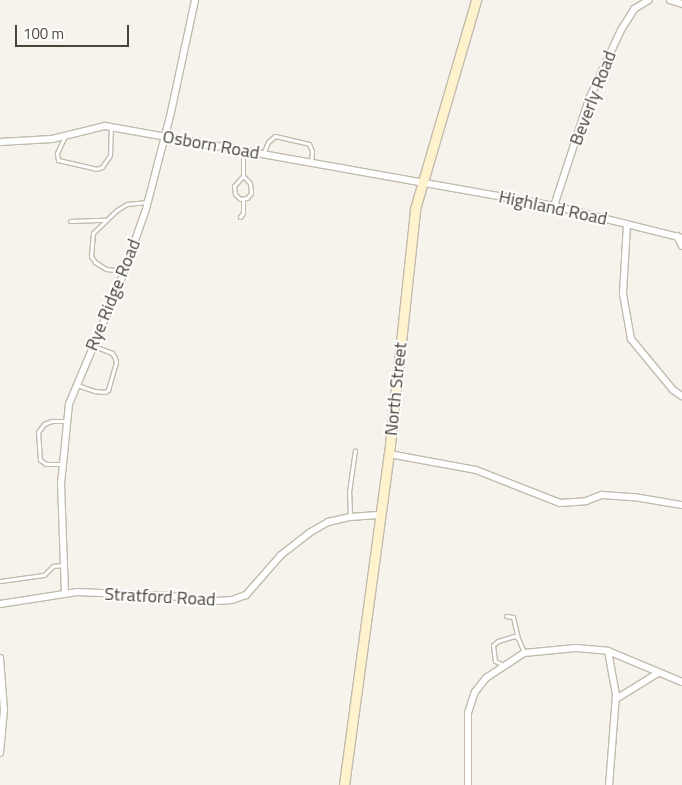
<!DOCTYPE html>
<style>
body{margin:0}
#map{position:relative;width:682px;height:785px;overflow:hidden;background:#f6f3ec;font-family:"Titillium Web",sans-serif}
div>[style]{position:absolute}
.roads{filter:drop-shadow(1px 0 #c2bbae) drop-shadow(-1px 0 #c2bbae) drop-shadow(0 1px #c2bbae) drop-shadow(0 -1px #c2bbae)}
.service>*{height:3px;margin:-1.5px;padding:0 1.5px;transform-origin:1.5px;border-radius:1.5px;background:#fff}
.minor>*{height:6px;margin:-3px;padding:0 3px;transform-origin:3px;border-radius:3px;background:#fff}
.secondary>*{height:9px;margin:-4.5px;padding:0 4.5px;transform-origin:4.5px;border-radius:4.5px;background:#fff3cd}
span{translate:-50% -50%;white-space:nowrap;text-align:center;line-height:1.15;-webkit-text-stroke:4px #fff;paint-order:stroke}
.street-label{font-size:18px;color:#4b4439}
.scale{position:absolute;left:15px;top:25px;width:114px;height:22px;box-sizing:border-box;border:2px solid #4b4439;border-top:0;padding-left:6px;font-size:15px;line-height:18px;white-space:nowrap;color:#4b4439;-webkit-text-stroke:4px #fff;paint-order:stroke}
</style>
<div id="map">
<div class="roads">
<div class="service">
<i style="left:65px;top:136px;width:19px;rotate:115deg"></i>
<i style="left:57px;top:153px;width:7px;rotate:82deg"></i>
<i style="left:58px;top:160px;width:39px;rotate:13deg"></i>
<i style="left:96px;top:169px;width:6px;rotate:-18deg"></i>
<i style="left:102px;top:167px;width:14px;rotate:-56deg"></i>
<i style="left:110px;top:155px;width:28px;rotate:-88deg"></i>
<i style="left:263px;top:154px;width:13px;rotate:-67deg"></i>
<i style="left:268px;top:142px;width:9px;rotate:-41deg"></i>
<i style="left:275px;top:136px;width:35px;rotate:13deg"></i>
<i style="left:309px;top:144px;width:8px;rotate:67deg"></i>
<i style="left:312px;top:151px;width:12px;rotate:95deg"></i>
<i style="left:243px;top:176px;width:10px;rotate:45deg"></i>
<i style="left:250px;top:183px;width:10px;rotate:84deg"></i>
<i style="left:251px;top:193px;width:6px;rotate:129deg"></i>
<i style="left:247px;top:198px;width:7px;rotate:172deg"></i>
<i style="left:240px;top:199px;width:7px;rotate:-135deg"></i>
<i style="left:235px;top:194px;width:8px;rotate:-97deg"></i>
<i style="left:234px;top:186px;width:13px;rotate:-48deg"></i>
<i style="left:243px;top:176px;width:25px;rotate:-90deg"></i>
<i style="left:240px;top:217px;width:5px;rotate:-53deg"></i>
<i style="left:243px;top:213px;width:14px;rotate:-90deg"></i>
<i style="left:70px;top:221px;width:35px;rotate:-2deg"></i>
<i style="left:123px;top:271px;width:17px;rotate:-173deg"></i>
<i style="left:106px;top:269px;width:13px;rotate:-148deg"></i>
<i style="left:95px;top:262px;width:7px;rotate:-124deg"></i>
<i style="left:91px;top:256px;width:23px;rotate:-85deg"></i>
<i style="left:93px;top:233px;width:33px;rotate:-44deg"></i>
<i style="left:117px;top:210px;width:12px;rotate:-31deg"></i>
<i style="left:127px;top:204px;width:20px;rotate:-6deg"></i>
<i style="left:77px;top:385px;width:18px;rotate:19deg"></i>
<i style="left:94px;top:391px;width:11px;rotate:5deg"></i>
<i style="left:105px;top:392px;width:4px;rotate:-34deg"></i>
<i style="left:108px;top:390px;width:29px;rotate:-74deg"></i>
<i style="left:116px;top:362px;width:4px;rotate:-104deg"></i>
<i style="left:115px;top:358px;width:6px;rotate:-121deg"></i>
<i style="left:112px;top:353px;width:19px;rotate:-159deg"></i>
<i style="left:62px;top:464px;width:16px;rotate:180deg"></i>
<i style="left:46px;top:464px;width:7px;rotate:-146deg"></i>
<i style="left:40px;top:460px;width:28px;rotate:-94deg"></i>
<i style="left:38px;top:432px;width:10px;rotate:-53deg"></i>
<i style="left:44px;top:424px;width:9px;rotate:-21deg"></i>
<i style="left:52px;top:421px;width:14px"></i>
<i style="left:350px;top:516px;width:24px;rotate:-92deg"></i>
<i style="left:349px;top:492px;width:42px;rotate:-81.9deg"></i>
<i style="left:0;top:581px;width:44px;rotate:-7.8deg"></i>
<i style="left:44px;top:575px;width:13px;rotate:-45deg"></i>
<i style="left:53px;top:566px;width:11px;rotate:-5deg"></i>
<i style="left:506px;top:616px;width:7px;rotate:8deg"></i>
<i style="left:513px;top:617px;width:22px;rotate:77deg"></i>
<i style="left:503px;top:665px;width:9px;rotate:-153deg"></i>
<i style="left:495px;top:661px;width:16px;rotate:-97deg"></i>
<i style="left:493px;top:645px;width:6px;rotate:-39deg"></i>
<i style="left:498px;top:641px;width:17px;rotate:-17deg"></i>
<i style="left:514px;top:636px;width:4px;rotate:27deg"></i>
<i style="left:518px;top:638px;width:15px;rotate:67deg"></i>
</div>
<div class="minor">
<i style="left:670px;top:0;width:13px;rotate:18deg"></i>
<i style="left:0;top:142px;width:52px;rotate:-3.3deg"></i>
<i style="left:52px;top:139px;width:55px;rotate:-13.8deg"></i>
<i style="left:105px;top:126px;width:456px;rotate:10.1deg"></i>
<i style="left:554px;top:206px;width:132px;rotate:14deg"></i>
<i style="left:554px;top:206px;width:113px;rotate:-71.9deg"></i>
<i style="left:589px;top:99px;width:76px;rotate:-65.1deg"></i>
<i style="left:621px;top:30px;width:25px;rotate:-58deg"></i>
<i style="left:634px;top:9px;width:17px;rotate:-31deg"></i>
<i style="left:627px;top:224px;width:70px;rotate:93.3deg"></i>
<i style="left:623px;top:294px;width:46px;rotate:79.9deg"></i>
<i style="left:631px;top:339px;width:66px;rotate:50.5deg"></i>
<i style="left:673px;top:390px;width:11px;rotate:34deg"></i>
<i style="left:677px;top:236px;width:11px;rotate:63deg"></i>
<i style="left:389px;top:454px;width:88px;rotate:10.4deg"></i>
<i style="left:476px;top:470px;width:90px;rotate:21.4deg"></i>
<i style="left:560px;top:503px;width:26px;rotate:-4deg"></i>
<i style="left:586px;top:501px;width:17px;rotate:-21deg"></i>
<i style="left:602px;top:495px;width:32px;rotate:4deg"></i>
<i style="left:634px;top:497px;width:49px;rotate:9.5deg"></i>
<i style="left:65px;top:593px;width:109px;rotate:-92.1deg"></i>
<i style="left:61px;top:484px;width:80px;rotate:-84.3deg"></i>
<i style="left:69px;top:404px;width:131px;rotate:-67.1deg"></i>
<i style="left:120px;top:283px;width:78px;rotate:-70.6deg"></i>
<i style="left:146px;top:209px;width:100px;rotate:-75.5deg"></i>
<i style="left:171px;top:112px;width:115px;rotate:-77.9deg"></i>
<i style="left:0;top:604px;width:78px;rotate:-8.9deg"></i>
<i style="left:77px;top:592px;width:93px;rotate:2.5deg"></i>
<i style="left:170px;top:596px;width:47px;rotate:6.1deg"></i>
<i style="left:217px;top:601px;width:15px;rotate:-4deg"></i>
<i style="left:232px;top:600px;width:15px;rotate:-20deg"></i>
<i style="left:246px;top:595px;width:53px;rotate:-48.8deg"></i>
<i style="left:281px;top:555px;width:36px;rotate:-38deg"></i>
<i style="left:309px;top:533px;width:22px;rotate:-30deg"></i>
<i style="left:328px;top:522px;width:23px;rotate:-13deg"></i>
<i style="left:350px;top:517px;width:31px;rotate:-4deg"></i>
<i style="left:608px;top:651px;width:45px;rotate:79.7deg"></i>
<i style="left:616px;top:695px;width:90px;rotate:94.4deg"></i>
<i style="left:0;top:658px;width:52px;rotate:85.6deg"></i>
<i style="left:4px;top:710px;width:43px;rotate:95.3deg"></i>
<i style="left:616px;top:699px;width:49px;rotate:-31.8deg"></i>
<i style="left:468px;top:785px;width:72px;rotate:-90deg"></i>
<i style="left:468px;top:713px;width:22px;rotate:-72deg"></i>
<i style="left:475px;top:692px;width:18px;rotate:-52deg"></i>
<i style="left:486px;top:678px;width:45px;rotate:-33.3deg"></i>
<i style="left:524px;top:653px;width:52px;rotate:-5.5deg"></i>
<i style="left:576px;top:648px;width:32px;rotate:5deg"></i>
<i style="left:608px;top:651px;width:80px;rotate:22.7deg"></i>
</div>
<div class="secondary">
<i style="left:344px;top:785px;width:334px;rotate:-82.3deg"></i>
<i style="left:389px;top:454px;width:246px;rotate:-83.9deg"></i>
<i style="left:415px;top:209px;width:218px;rotate:-73.7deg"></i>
</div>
</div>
<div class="street-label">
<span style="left:593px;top:98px;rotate:-69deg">Beverly Road</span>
<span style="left:211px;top:145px;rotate:10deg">Osborn Road</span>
<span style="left:553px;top:208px;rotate:12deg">Highland Road</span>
<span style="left:113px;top:295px;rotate:-68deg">Rye Ridge Road</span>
<span style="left:396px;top:389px;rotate:-84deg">North Street</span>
<span style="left:160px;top:597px;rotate:3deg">Stratford Road</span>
</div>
<div class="scale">100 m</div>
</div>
